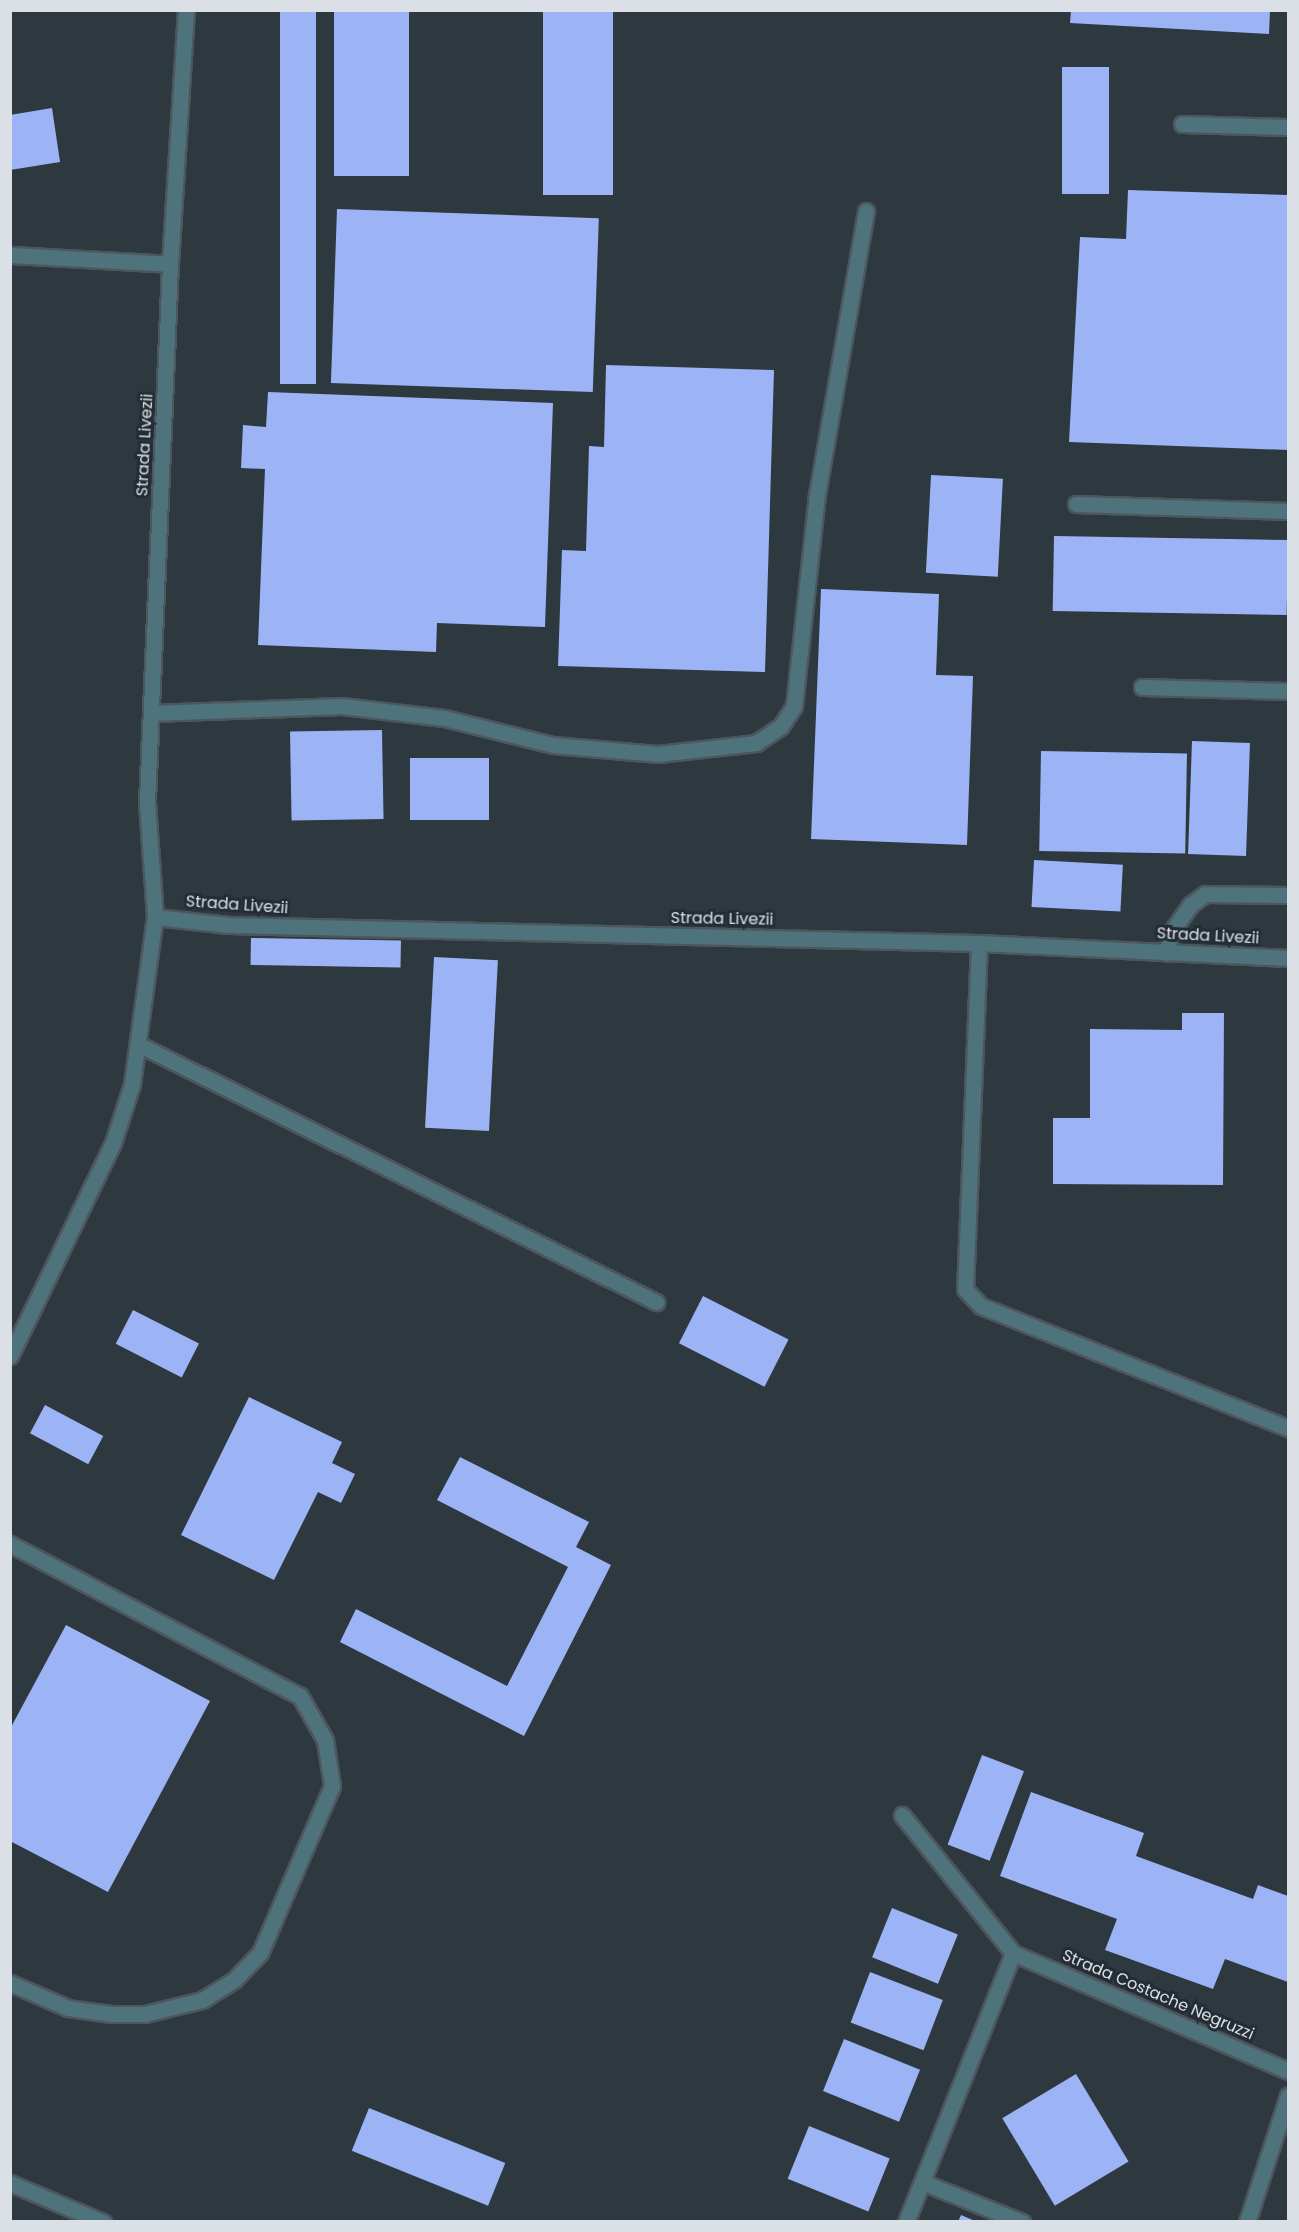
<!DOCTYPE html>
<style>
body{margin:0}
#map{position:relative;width:1299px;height:2232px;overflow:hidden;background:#2e383f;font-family:Poppins,sans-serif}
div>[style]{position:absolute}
.building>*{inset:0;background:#9cb4f5;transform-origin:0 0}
.roads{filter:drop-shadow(2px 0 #4d565d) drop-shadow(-2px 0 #4d565d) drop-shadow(0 2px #4d565d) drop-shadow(0 -2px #4d565d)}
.minor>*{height:15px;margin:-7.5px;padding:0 7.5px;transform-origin:7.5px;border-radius:7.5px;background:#4f737d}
span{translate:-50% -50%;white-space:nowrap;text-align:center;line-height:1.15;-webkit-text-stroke:6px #242d35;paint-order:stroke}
.street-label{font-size:16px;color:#dae0e5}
.frame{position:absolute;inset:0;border:12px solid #dae0e5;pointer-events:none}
</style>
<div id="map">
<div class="building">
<i style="left:280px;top:10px;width:36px;height:374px"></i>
<i style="left:334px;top:10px;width:75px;height:166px"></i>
<i style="left:543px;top:10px;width:70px;height:185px"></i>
<i style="clip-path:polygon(1071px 10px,1270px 10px,1269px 34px,1070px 23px)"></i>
<i style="left:1062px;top:67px;width:47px;height:127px"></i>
<i style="clip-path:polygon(52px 108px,60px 162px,10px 170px,10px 115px)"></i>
<i style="clip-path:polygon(1128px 190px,1288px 195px,1288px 450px,1069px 442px,1080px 237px,1126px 239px)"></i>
<i style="left:337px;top:209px;width:262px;height:174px;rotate:2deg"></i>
<i style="clip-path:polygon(606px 365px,774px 370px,765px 672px,558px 666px,562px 550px,586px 551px,589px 446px,604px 447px)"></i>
<i style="clip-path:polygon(268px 392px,553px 403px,545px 627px,437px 623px,436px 652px,258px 645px,265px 469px,241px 468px,243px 425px,266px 427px)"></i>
<i style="left:931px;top:475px;width:72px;height:98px;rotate:3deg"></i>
<i style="left:1054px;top:536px;width:234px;height:75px;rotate:1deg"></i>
<i style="clip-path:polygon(821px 589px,939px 594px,936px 675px,973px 676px,967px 845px,811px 839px)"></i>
<i style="left:382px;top:730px;width:89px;height:92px;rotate:89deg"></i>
<i style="left:1192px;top:741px;width:58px;height:113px;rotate:2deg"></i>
<i style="left:1041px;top:751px;width:146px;height:100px;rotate:1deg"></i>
<i style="left:410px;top:758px;width:79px;height:62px"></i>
<i style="left:1034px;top:860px;width:89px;height:47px;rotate:3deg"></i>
<i style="left:251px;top:938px;width:150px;height:27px;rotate:1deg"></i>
<i style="left:434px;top:957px;width:64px;height:171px;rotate:3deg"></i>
<i style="clip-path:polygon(1182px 1013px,1224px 1013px,1223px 1185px,1053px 1184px,1053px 1118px,1090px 1118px,1090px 1029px,1182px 1030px)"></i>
<i style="left:703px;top:1296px;width:96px;height:53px;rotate:27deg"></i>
<i style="left:133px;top:1310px;width:74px;height:38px;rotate:27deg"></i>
<i style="clip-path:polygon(249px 1397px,342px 1442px,332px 1463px,355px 1474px,341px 1503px,318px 1492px,274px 1580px,181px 1535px)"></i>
<i style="left:45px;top:1405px;width:66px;height:32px;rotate:28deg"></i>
<i style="clip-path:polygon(460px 1457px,589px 1522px,576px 1547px,611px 1565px,524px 1736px,340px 1642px,356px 1609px,507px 1686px,568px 1567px,437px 1500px)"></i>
<i style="clip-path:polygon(66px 1625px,210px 1701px,108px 1892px,10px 1841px,10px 1729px)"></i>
<i style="left:982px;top:1755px;width:45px;height:96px;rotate:21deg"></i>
<i style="clip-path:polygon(1031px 1792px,1144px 1833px,1136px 1856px,1253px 1899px,1258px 1885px,1288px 1896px,1288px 1982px,1225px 1959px,1213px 1989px,1105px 1950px,1117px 1919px,1000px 1876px)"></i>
<i style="left:892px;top:1908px;width:71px;height:53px;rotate:22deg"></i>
<i style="left:870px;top:1972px;width:78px;height:54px;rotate:21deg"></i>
<i style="left:844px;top:2039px;width:82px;height:56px;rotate:22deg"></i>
<i style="left:1076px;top:2074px;width:102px;height:86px;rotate:59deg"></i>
<i style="left:369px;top:2108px;width:147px;height:46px;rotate:22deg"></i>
<i style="left:809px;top:2126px;width:87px;height:57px;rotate:22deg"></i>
<i style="clip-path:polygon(961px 2215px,975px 2221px,975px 2222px,958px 2222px)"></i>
</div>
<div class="roads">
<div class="minor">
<i style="left:1182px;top:124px;width:106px;rotate:1.6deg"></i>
<i style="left:10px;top:255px;width:160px;rotate:3.2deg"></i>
<i style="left:1076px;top:504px;width:212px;rotate:1.9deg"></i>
<i style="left:1142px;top:687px;width:146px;rotate:1.6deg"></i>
<i style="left:151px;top:713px;width:191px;rotate:-2.1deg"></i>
<i style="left:342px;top:706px;width:103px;rotate:6.7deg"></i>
<i style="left:444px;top:718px;width:112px;rotate:13.9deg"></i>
<i style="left:553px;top:745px;width:105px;rotate:4.9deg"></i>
<i style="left:658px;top:754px;width:99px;rotate:-6.4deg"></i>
<i style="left:756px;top:743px;width:30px;rotate:-34deg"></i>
<i style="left:781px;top:726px;width:24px;rotate:-57deg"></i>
<i style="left:794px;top:706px;width:212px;rotate:-83.8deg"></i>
<i style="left:817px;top:495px;width:288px;rotate:-80.2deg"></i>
<i style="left:155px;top:917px;width:74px;rotate:6.2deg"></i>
<i style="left:229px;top:925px;width:750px;rotate:1.37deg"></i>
<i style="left:979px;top:943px;width:309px;rotate:2.8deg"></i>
<i style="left:979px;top:943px;width:346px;rotate:92.3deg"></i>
<i style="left:965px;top:1289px;width:23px;rotate:47deg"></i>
<i style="left:981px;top:1306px;width:330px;rotate:21.7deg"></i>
<i style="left:1167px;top:953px;width:19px;rotate:-81deg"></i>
<i style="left:1170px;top:934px;width:35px;rotate:-55deg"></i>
<i style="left:1190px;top:905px;width:19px;rotate:-36deg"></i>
<i style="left:1205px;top:894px;width:83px;rotate:0.7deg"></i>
<i style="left:138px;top:1044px;width:579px;rotate:26.48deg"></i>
<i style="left:10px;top:1356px;width:237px;rotate:-64.2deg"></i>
<i style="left:113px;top:1143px;width:62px;rotate:-72.1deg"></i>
<i style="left:132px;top:1084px;width:169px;rotate:-82.2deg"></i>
<i style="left:155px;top:917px;width:115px;rotate:-94deg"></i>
<i style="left:147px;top:802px;width:538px;rotate:-87.55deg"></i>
<i style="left:170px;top:264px;width:255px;rotate:-86.4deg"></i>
<i style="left:10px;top:1544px;width:327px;rotate:27.7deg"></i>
<i style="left:300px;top:1696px;width:51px;rotate:60.4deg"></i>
<i style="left:325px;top:1740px;width:47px;rotate:81.3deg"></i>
<i style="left:332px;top:1786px;width:182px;rotate:113.3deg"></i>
<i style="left:260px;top:1953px;width:37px;rotate:134deg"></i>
<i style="left:234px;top:1980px;width:38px;rotate:148deg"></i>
<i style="left:202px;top:2000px;width:59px;rotate:166.2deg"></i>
<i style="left:145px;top:2014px;width:34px;rotate:180deg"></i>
<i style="left:111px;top:2014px;width:43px;rotate:-172.1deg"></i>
<i style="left:68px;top:2008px;width:63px;rotate:-156.7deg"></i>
<i style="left:902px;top:1815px;width:177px;rotate:51.2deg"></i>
<i style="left:1013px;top:1953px;width:299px;rotate:23.2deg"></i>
<i style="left:922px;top:2182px;width:108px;rotate:21.8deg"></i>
<i style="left:10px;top:2183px;width:101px;rotate:22.8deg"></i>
<i style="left:906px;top:2222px;width:289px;rotate:-68.3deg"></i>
<i style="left:1247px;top:2222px;width:133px;rotate:-72deg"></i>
</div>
</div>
<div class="street-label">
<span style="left:145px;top:445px;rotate:-87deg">Strada Livezii</span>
<span style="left:237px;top:905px;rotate:4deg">Strada Livezii</span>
<span style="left:722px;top:919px;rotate:1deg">Strada Livezii</span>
<span style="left:1208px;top:936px;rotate:3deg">Strada Livezii</span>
<span style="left:1158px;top:1995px;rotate:23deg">Strada Costache Negruzzi</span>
</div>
<div class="frame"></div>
</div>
